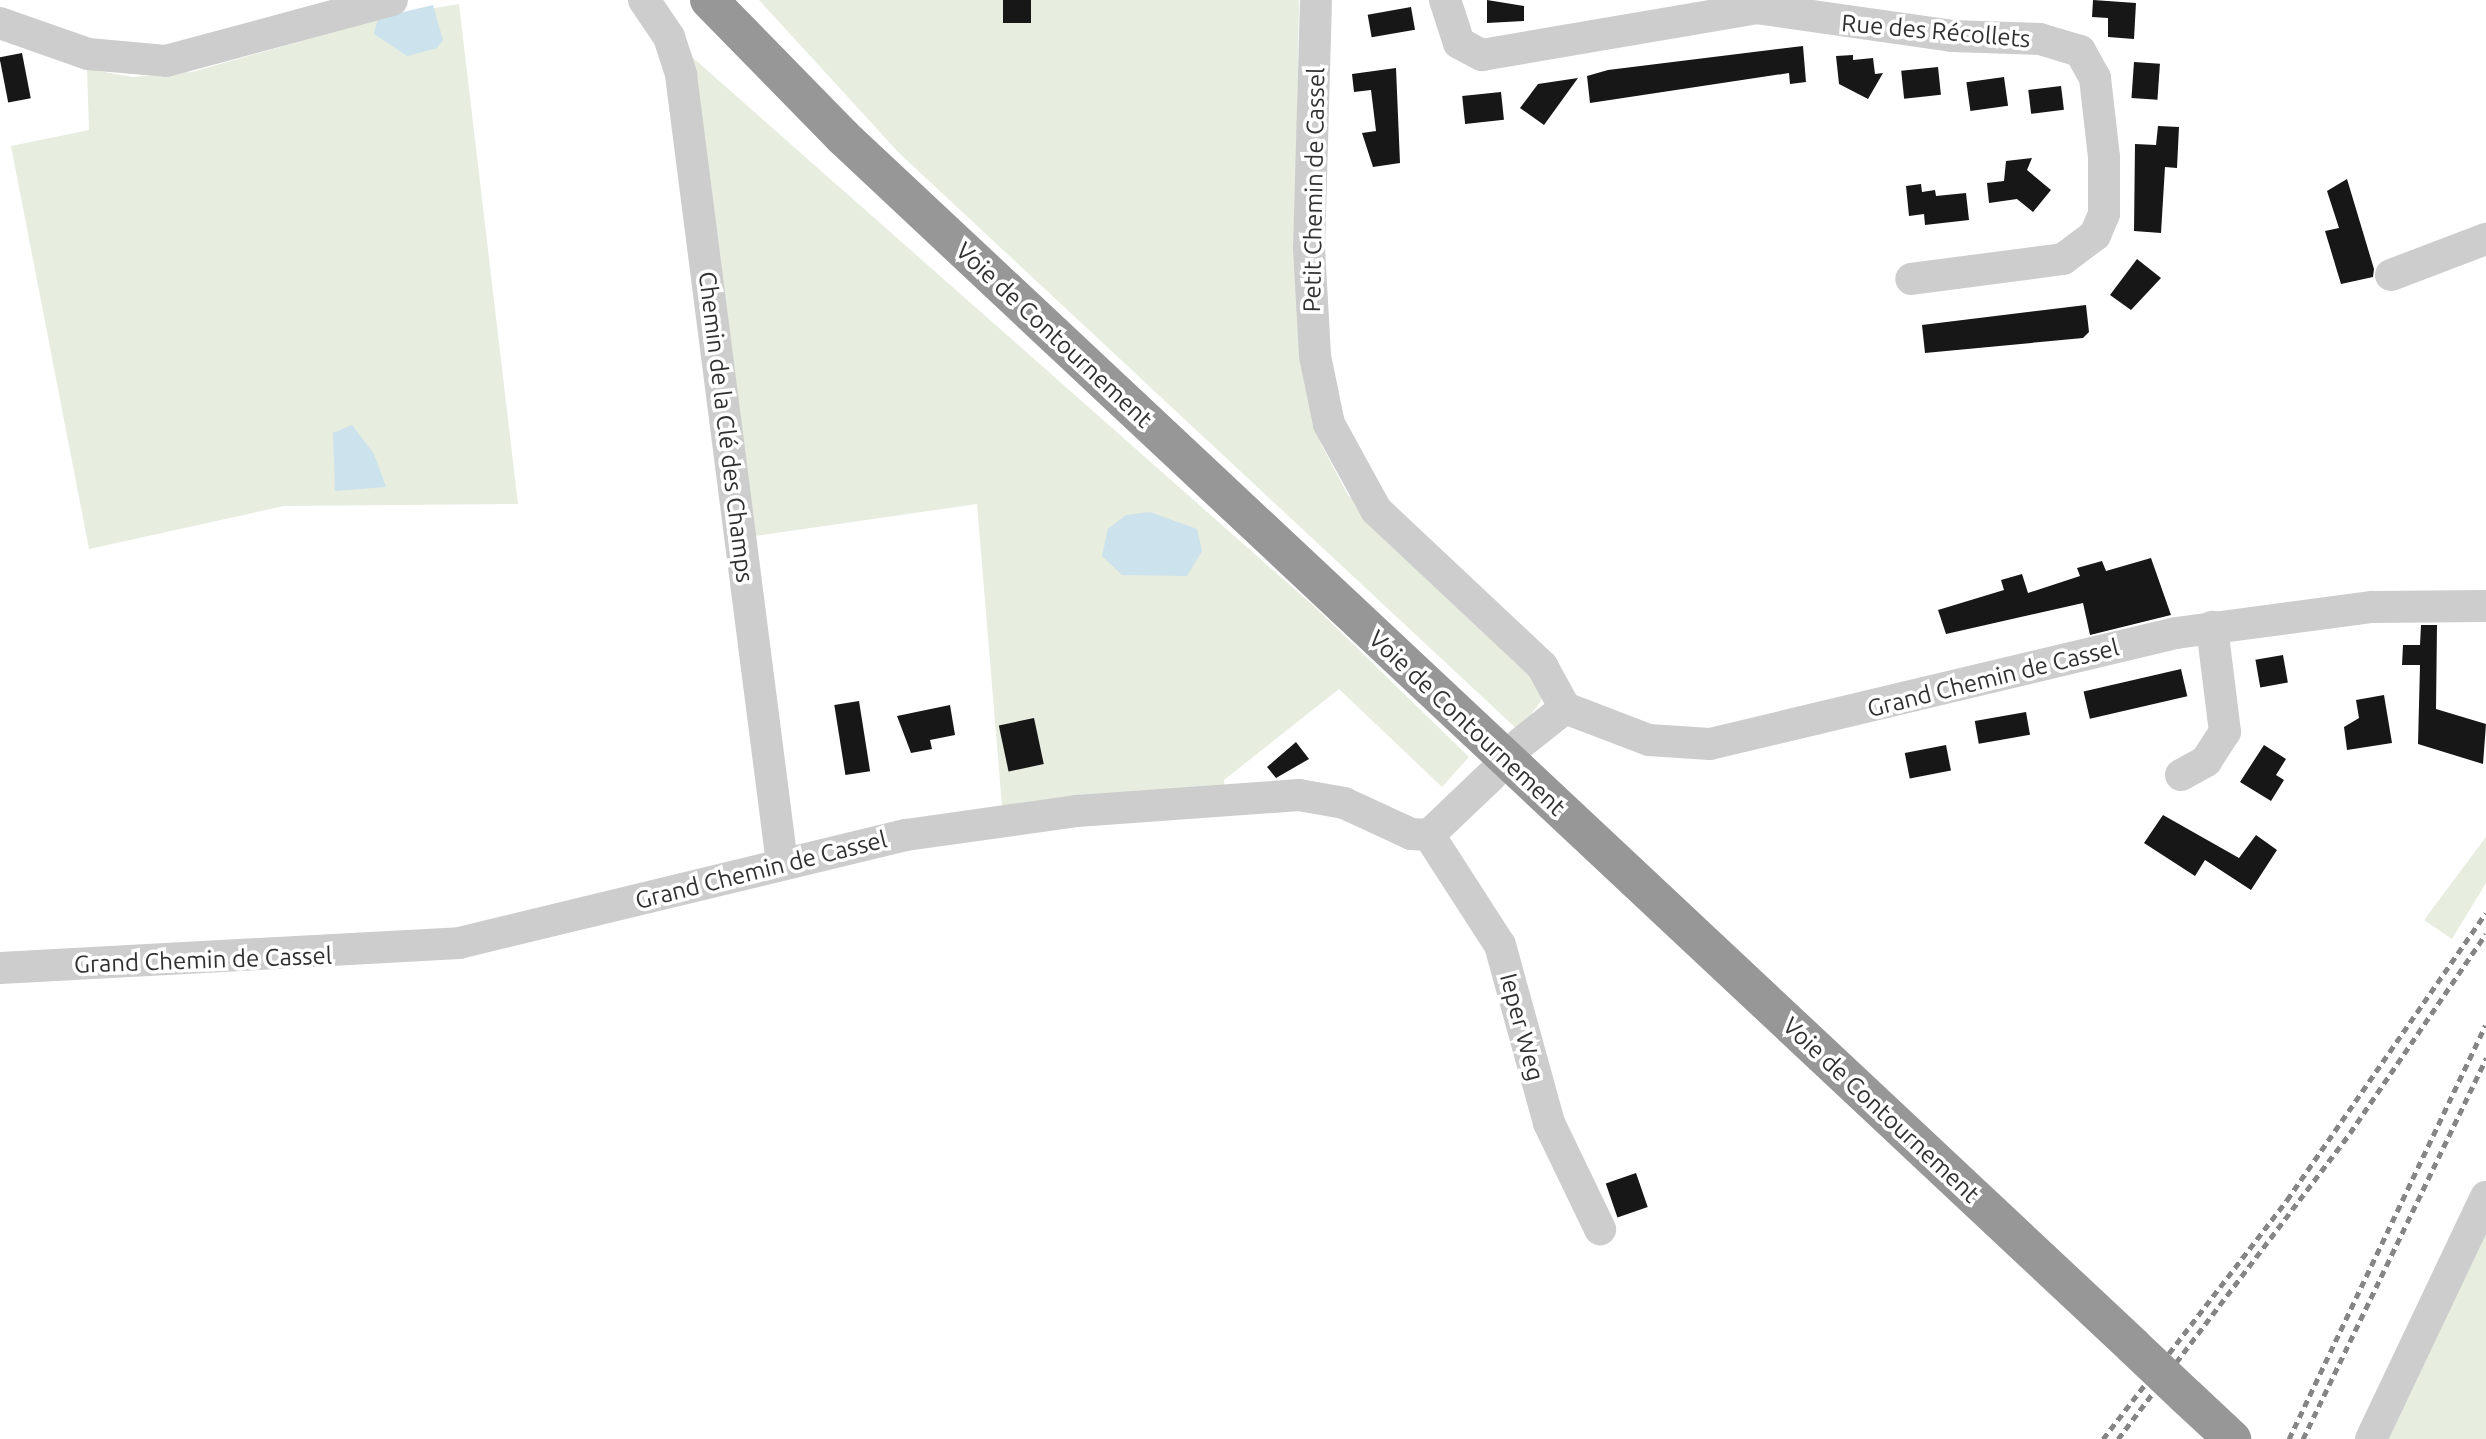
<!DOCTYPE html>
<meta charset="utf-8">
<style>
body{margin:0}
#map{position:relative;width:2486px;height:1439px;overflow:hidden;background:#fff;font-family:Ubuntu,sans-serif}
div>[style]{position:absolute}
.green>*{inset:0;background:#e7eddf}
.water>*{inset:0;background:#cce2ec}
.building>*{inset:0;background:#171717;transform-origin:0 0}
.minor>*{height:32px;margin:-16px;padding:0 16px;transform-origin:16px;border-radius:16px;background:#cdcdcd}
.highway>*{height:38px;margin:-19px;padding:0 19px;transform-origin:19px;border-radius:19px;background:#979797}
.rail>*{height:5px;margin-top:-2.5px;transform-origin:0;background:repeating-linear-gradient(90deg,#858585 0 7px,transparent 0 12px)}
.highway-bridge>*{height:38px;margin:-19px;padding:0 19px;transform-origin:19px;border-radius:19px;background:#979797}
span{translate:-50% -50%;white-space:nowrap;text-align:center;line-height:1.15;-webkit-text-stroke:7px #fff;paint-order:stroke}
.street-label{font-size:24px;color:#303030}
</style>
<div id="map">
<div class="green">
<i style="clip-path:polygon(759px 0,1299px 0,1296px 183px,1303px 369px,1321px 444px,1348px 495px,1535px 672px,1543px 698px,1519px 731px,899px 153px)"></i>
<i style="clip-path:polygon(459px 4px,518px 504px,284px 506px,89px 549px,11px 146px,89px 130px,87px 69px,133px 77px,192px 72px,393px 15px)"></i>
<i style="clip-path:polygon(691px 56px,1317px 609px,1469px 757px,1442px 787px,1339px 689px,1224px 780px,1225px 790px,1002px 806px,977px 504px,749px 537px)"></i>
<i style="clip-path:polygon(2486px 837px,2486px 883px,2452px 939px,2424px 920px)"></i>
<i style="clip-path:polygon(2486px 1230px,2486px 1439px,2383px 1439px)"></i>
</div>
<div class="water">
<i style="clip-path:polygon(433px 5px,443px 40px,437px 48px,407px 56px,374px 34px,378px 18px)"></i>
<i style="clip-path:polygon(352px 425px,374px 454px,386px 487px,335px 491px,333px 433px)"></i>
<i style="clip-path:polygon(1150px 512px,1197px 529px,1202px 551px,1187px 576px,1122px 575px,1102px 556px,1108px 529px,1126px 515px)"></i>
</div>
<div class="building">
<i style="left:1003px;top:0;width:28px;height:23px"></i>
<i style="clip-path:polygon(1487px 0,1524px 6px,1524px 21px,1487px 23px)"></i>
<i style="clip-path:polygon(2093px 0,2136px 3px,2134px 39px,2108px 37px,2108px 18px,2092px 17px)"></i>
<i style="left:1411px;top:7px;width:23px;height:44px;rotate:80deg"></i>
<i style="clip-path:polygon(1803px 46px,1806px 82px,1790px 84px,1789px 73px,1590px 103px,1587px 76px,1608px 70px)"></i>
<i style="left:22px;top:53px;width:46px;height:23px;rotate:79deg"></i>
<i style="clip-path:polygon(1853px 55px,1853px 60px,1873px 58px,1875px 74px,1883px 73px,1868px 99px,1839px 84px,1836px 56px)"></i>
<i style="left:2134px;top:62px;width:26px;height:36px;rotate:4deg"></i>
<i style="left:1938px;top:67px;width:28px;height:37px;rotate:84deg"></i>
<i style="clip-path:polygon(1396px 68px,1400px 163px,1373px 167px,1362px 133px,1376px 131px,1371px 90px,1354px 92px,1352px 74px)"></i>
<i style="left:2004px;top:77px;width:29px;height:38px;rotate:82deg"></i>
<i style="clip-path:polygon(1578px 78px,1544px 125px,1520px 108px,1538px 84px)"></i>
<i style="left:2061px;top:86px;width:24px;height:33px;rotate:83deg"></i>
<i style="left:1501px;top:92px;width:28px;height:39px;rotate:84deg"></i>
<i style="clip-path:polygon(2158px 126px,2179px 127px,2177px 168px,2165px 167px,2161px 233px,2134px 231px,2135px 144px,2156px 145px)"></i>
<i style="clip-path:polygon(2032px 158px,2027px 170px,2051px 190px,2033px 212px,2017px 199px,1989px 203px,1987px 183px,2004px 181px,2006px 161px)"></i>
<i style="clip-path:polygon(2347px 179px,2374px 269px,2373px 277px,2341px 284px,2325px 231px,2339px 228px,2327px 191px)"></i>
<i style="clip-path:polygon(1921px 184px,1922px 192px,1935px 190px,1936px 196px,1966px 193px,1969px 220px,1925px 225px,1924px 214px,1909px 216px,1906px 186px)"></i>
<i style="clip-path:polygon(2137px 259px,2161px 278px,2131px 310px,2110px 295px)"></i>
<i style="clip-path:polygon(2086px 305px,2089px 332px,2083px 338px,1925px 353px,1922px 325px)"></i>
<i style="clip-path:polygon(2151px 558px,2171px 615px,2090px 635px,2083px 603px,1946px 634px,1938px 610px,2004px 590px,2001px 580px,2022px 574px,2028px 593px,2080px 576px,2077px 568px,2102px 561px,2106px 571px)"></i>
<i style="clip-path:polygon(2421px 625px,2437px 625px,2436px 709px,2486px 724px,2483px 764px,2418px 744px,2420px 665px,2402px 665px,2403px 645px,2420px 645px)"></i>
<i style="left:2283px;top:655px;width:28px;height:28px;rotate:80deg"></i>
<i style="left:2181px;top:669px;width:28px;height:100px;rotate:77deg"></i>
<i style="clip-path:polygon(2384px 695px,2392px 743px,2347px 750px,2344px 727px,2359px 718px,2356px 700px)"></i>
<i style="left:859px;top:701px;width:71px;height:25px;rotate:81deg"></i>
<i style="clip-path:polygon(950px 705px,955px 735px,930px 740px,932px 749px,911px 753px,897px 716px)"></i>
<i style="left:2026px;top:712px;width:23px;height:52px;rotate:80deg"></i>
<i style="left:1034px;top:718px;width:47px;height:36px;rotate:78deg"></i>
<i style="clip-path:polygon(1296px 742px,1309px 759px,1276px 778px,1267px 767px)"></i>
<i style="left:1946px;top:745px;width:26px;height:42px;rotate:79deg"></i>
<i style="clip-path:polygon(2264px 745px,2286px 759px,2276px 775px,2284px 780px,2271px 801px,2240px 782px)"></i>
<i style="clip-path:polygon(2163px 815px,2239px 858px,2256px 835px,2277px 850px,2251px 890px,2205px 860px,2195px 876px,2144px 843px)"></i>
<i style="left:1636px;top:1173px;width:36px;height:32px;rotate:71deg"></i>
</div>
<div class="minor">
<i style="left:644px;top:0;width:45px;rotate:56deg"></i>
<i style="left:669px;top:37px;width:40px;rotate:72deg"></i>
<i style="left:681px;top:75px;width:794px;rotate:82.7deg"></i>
<i style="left:1316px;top:0;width:248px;rotate:91.6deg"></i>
<i style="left:1309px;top:248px;width:108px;rotate:86.8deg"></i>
<i style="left:1315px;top:356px;width:69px;rotate:78.4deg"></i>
<i style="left:1329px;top:424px;width:98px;rotate:61.3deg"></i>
<i style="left:1376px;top:510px;width:228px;rotate:43.2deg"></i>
<i style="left:1542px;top:666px;width:48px;rotate:61.3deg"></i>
<i style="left:1445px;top:0;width:45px;rotate:72deg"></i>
<i style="left:1459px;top:43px;width:26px;rotate:28deg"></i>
<i style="left:1482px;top:55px;width:278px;rotate:-9.7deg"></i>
<i style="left:1756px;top:8px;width:198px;rotate:8.1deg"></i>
<i style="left:1952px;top:36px;width:88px;rotate:2deg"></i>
<i style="left:2040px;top:39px;width:42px;rotate:16.7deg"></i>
<i style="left:2080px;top:51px;width:31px;rotate:61deg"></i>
<i style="left:2095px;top:78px;width:80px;rotate:83.5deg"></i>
<i style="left:2104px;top:157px;width:57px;rotate:90deg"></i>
<i style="left:2104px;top:214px;width:23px;rotate:113deg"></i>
<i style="left:2095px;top:235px;width:40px;rotate:143deg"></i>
<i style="left:2063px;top:259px;width:153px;rotate:172.5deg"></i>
<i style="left:0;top:23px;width:93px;rotate:19.4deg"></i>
<i style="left:88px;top:54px;width:78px;rotate:5.1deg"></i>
<i style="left:166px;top:61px;width:234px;rotate:-15.1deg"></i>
<i style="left:2391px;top:275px;width:102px;rotate:-20.8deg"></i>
<i style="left:1521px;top:743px;width:56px;rotate:-38.5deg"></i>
<i style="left:1565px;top:708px;width:90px;rotate:20.9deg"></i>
<i style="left:1649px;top:740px;width:61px;rotate:3.8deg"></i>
<i style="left:1710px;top:744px;width:479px;rotate:-13.4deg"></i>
<i style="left:2176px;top:633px;width:198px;rotate:-7.6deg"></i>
<i style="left:2372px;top:607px;width:114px;rotate:-0.5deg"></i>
<i style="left:2181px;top:775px;width:29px;rotate:-29deg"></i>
<i style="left:2206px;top:761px;width:35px;rotate:-57deg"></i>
<i style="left:2225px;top:732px;width:106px;rotate:-97.1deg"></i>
<i style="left:1429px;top:835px;width:131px;rotate:57.2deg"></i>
<i style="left:1500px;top:945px;width:185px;rotate:74.6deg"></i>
<i style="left:1549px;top:1123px;width:118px;rotate:64.3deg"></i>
<i style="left:0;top:968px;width:460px;rotate:-3.1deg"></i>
<i style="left:459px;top:943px;width:460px;rotate:-13.6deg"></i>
<i style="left:906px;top:835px;width:173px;rotate:-8deg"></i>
<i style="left:1077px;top:811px;width:223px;rotate:-4.1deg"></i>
<i style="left:1299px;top:795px;width:46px;rotate:10.1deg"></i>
<i style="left:1344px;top:803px;width:74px;rotate:24.8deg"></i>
<i style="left:1411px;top:834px;width:18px;rotate:3deg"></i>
<i style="left:1429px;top:835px;width:86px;rotate:-43.6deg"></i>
<i style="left:2371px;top:1439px;width:268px;rotate:-64.6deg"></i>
</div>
<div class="highway">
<i style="left:709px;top:0;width:192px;rotate:45.6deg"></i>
<i style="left:843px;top:137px;width:1768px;rotate:43.14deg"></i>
<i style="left:2187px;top:1397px;width:62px;rotate:43deg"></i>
</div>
<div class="rail">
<i style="left:2103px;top:1439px;width:302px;rotate:-52.4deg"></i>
<i style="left:2287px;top:1200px;width:349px;rotate:-55.3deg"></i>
<i style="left:2118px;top:1439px;width:384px;rotate:-52.8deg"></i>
<i style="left:2350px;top:1133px;width:241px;rotate:-55.7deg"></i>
<i style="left:2289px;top:1439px;width:458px;rotate:-64.6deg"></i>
<i style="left:2303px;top:1439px;width:423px;rotate:-64.3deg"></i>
</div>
<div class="highway-bridge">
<i style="left:2133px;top:1346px;width:74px;rotate:43.4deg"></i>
</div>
<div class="street-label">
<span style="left:1936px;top:31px;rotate:5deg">Rue des Récollets</span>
<span style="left:1314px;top:190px;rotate:-89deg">Petit Chemin de Cassel</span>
<span style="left:1054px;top:335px;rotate:43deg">Voie de Contournement</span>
<span style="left:726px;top:427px;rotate:83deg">Chemin de la Clé des Champs</span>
<span style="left:1993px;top:678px;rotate:-14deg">Grand Chemin de Cassel</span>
<span style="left:1467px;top:723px;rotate:43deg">Voie de Contournement</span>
<span style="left:761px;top:870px;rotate:-14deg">Grand Chemin de Cassel</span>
<span style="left:203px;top:960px;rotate:-2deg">Grand Chemin de Cassel</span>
<span style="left:1522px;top:1027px;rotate:75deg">Ieper Weg</span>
<span style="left:1881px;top:1110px;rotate:43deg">Voie de Contournement</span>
</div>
</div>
